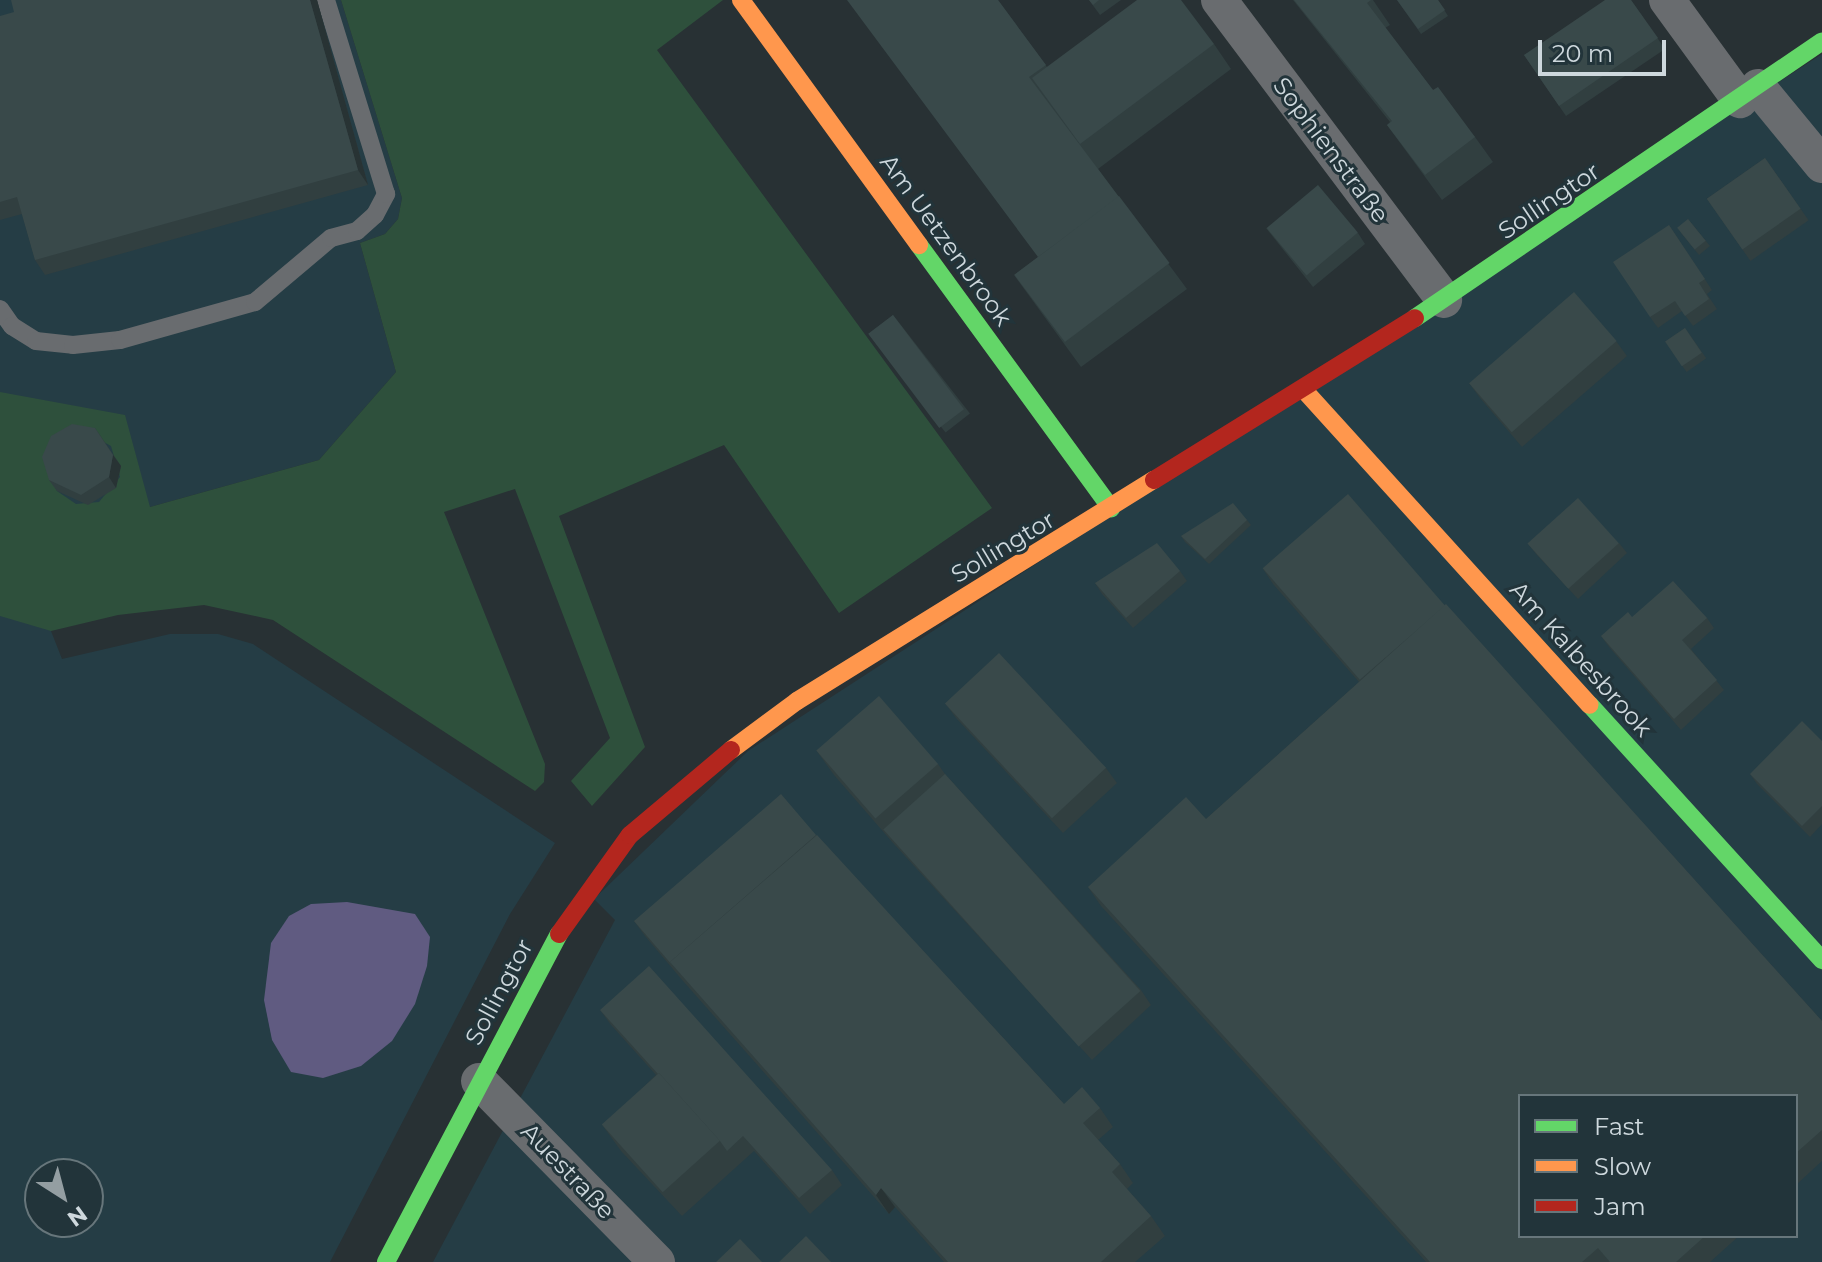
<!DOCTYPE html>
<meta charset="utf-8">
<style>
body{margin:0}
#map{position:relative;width:1822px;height:1262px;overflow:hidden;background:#283134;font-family:Montserrat,sans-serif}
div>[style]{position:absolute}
.built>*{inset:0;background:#253d45}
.green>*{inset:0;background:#2e503c}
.water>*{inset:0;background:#605b81}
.lane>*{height:18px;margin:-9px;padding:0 9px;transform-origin:9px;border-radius:9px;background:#696c6f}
.street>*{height:36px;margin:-18px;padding:0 18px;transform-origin:18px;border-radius:18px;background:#696c6f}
.fast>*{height:18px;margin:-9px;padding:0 9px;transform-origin:9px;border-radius:9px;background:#63d668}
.slow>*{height:18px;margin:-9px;padding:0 9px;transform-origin:9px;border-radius:9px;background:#ff974d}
.jam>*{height:18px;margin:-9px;padding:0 9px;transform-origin:9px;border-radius:9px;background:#b3261e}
.wall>*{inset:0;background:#313f40;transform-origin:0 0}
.shaded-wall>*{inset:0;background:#283334}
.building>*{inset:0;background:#39494a;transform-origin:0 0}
span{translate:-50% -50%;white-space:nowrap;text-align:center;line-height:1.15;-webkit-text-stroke:6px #22343a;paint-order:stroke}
.street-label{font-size:24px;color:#ced8dd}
.legend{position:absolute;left:1518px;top:1094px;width:280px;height:144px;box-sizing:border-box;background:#22343a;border:2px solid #67767b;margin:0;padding:10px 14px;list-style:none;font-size:24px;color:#ced8dd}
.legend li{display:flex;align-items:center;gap:16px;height:40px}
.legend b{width:40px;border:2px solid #67767b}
.north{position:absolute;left:24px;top:1158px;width:80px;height:80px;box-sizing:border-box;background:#22343a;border:2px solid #67767b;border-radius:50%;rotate:144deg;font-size:22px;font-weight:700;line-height:32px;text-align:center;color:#ced8dd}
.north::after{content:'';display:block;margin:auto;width:28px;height:36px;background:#949ea2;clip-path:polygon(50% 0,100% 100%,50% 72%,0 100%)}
.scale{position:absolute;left:1538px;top:40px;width:128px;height:36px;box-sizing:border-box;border:4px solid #ced8dd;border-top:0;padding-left:10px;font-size:24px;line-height:28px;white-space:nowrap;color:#ced8dd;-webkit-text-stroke:6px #22343a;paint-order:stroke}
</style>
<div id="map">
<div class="built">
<i style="clip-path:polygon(evenodd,0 0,341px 0,402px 198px,398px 219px,385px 234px,360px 243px,396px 372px,319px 460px,150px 507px,51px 631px,62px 659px,170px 634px,218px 634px,253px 644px,555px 843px,510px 914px,330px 1262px,0 1262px,0 0,40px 1174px,88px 1174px,88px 1222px,40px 1222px,40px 1174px)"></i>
<i style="clip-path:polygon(evenodd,1822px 54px,1822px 1262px,433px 1262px,615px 920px,594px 899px,748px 751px,1822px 54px,1520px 1096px,1796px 1096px,1796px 1236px,1520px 1236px,1520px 1096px)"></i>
</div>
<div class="green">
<i style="clip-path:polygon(evenodd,341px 0,723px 0,657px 50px,992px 508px,839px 613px,724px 445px,559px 516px,645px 747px,592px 806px,571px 781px,610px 738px,515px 489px,444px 512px,545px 764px,544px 782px,535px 791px,273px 620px,204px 605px,118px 615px,51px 631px,0 616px,0 392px,125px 415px,150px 507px,319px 460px,396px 372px,360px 243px,385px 234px,398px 219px,402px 198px,341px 0,91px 435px,111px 446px,120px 477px,99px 502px,76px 504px,57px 491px,51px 480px,91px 435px)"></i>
</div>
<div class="water">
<i style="clip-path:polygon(347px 902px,415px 914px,430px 937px,427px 966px,415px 1004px,392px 1041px,361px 1066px,323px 1078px,291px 1072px,272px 1040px,264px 1000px,271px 943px,289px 916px,311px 904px)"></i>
</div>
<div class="lane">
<i style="left:0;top:309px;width:21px;rotate:55deg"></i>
<i style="left:12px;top:326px;width:28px;rotate:32deg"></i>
<i style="left:36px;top:341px;width:37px;rotate:6deg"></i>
<i style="left:73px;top:345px;width:47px;rotate:-6.1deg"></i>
<i style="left:120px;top:340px;width:140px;rotate:-15.7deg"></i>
<i style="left:255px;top:302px;width:99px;rotate:-40.1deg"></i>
<i style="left:331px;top:238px;width:27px;rotate:-15deg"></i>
<i style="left:357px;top:231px;width:24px;rotate:-42deg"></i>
<i style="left:375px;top:215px;width:24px;rotate:-62deg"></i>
<i style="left:386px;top:194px;width:203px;rotate:-107.2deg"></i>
</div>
<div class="street">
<i style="left:1219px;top:0;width:375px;rotate:53.1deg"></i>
<i style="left:1667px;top:0;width:124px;rotate:53.9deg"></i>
<i style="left:1758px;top:87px;width:101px;rotate:50.6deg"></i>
<i style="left:479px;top:1081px;width:254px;rotate:45.5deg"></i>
</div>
<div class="fast">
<i style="left:919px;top:245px;width:326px;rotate:53.9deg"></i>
<i style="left:1415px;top:318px;width:492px;rotate:-34.2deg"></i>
<i style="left:1590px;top:705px;width:345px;rotate:47.7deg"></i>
<i style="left:386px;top:1262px;width:371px;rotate:-62.2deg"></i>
</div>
<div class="slow">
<i style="left:741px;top:0;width:303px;rotate:54deg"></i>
<i style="left:1304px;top:390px;width:425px;rotate:47.8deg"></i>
<i style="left:731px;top:750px;width:82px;rotate:-36.6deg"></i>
<i style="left:797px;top:701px;width:420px;rotate:-31.8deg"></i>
</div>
<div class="jam">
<i style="left:1154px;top:480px;width:307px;rotate:-31.8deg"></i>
<i style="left:559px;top:934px;width:122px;rotate:-54.4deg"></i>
<i style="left:630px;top:835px;width:132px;rotate:-40.1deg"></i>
</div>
<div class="wall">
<i style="clip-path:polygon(317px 0,368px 185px,45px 275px,35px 260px,22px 214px,0 220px,0 16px)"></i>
<i style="clip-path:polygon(998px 0,1047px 67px,1214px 44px,1231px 69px,1098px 169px,1187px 289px,1081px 367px,1014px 275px,1038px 257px)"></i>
<i style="clip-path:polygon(1089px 0,1121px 0,1100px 15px)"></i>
<i style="clip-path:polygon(1293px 0,1373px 0,1390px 25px,1385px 28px,1433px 90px,1475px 137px,1493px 162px,1442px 200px,1387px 125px,1390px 122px)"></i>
<i style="clip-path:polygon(1397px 0,1438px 0,1448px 16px,1421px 34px)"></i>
<i style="clip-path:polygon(1631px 0,1665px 49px,1566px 116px,1524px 55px)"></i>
<i style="left:1765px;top:158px;width:76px;height:71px;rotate:55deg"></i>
<i style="clip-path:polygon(1688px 219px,1710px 246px,1699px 255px,1681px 233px)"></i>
<i style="clip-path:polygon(1669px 225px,1712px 290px,1707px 294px,1717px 309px,1693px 326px,1682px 311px,1658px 328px,1650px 317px)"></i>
<i style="clip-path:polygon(1266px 228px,1358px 233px,1365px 244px,1313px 287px)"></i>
<i style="left:893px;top:315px;width:125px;height:31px;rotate:52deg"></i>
<i style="left:1685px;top:328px;width:37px;height:24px;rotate:55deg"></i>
<i style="clip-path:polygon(1616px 341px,1627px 356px,1522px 447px,1480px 398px,1469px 383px)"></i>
<i style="clip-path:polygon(95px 428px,121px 466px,116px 488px,88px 505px,57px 491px,49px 480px)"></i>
<i style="clip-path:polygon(1247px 520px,1251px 525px,1209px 564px,1185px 542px,1181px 536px)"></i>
<i style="clip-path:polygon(1619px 543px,1627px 553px,1578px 599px,1537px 555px,1529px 545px)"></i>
<i style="clip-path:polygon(1263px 569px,1446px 605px,1822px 1021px,1822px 1161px,1796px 1185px,1796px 1096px,1520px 1236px,1739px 1236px,1710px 1262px,1426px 1262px,1101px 906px,1088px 887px,1206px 819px,1359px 682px,1273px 584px)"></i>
<i style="clip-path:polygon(1180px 571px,1187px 581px,1133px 628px,1102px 594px,1095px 583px)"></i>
<i style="clip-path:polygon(1632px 617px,1707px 618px,1714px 628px,1691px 649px,1724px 690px,1681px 730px,1609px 647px,1601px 636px)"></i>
<i style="clip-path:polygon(945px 703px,1106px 768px,1117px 783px,1063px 833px,956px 718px)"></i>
<i style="clip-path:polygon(1822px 741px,1822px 824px,1810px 837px,1757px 784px,1750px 774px)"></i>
<i style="clip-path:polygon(816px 750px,938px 764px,945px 774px,1141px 990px,1151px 1005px,1092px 1060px,893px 843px,834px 775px)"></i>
<i style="clip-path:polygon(816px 835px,1064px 1104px,1100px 1108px,1113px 1127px,1098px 1140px,1120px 1164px,1133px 1183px,1127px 1189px,1151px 1216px,1165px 1236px,1135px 1262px,944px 1262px,895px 1207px,889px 1214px,683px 981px,645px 936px,634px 921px)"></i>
<i style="clip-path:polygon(600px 1010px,832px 1170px,842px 1185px,810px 1214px,754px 1151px,682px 1216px,621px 1151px,603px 1126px,656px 1075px,611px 1025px)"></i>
</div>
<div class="shaded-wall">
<i style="clip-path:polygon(310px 0,317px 0,368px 185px,358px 170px)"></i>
<i style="clip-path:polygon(113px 455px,121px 466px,116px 488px,109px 477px)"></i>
<i style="clip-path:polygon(881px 1188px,895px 1207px,889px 1214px,876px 1195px)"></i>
</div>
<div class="building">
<i style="clip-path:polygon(11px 0,310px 0,358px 170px,35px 260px,17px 197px,0 202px,0 16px,14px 12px)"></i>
<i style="clip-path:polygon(847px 0,998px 0,1046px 65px,1029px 77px,1119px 197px,1038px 257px)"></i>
<i style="clip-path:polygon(1089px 0,1099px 0,1093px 5px)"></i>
<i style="clip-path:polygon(1137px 0,1181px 0,1214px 44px,1080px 144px,1032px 78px)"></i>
<i style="clip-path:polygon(1294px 0,1371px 0,1367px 3px,1433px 90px,1438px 87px,1475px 137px,1425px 175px,1387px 125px,1392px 121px)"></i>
<i style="clip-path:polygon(1397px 0,1438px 0,1445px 10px,1418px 29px)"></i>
<i style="clip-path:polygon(1605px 0,1631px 0,1658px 38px,1559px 106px,1524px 55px)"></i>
<i style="left:1765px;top:158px;width:62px;height:71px;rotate:55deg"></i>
<i style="left:1318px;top:185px;width:62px;height:67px;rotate:50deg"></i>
<i style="left:1119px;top:196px;width:84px;height:131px;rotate:53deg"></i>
<i style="left:1688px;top:219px;width:28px;height:14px;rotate:51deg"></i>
<i style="clip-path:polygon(1669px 225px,1705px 279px,1699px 283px,1709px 299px,1685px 316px,1675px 301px,1650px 317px,1613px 262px)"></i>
<i style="left:1574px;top:292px;width:65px;height:139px;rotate:49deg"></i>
<i style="left:893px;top:315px;width:118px;height:31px;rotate:53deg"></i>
<i style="left:1685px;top:328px;width:30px;height:24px;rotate:56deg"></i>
<i style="clip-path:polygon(72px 424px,95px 428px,113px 455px,109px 477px,81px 495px,49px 480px,42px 457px,51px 436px)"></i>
<i style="left:1348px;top:494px;width:148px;height:113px;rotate:49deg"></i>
<i style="left:1578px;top:498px;width:61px;height:68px;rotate:48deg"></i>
<i style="clip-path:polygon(1233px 503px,1247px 520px,1205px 559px,1181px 536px)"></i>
<i style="clip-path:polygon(1157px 543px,1180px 571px,1126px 618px,1095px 583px)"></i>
<i style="clip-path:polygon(1673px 581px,1707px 618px,1682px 640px,1717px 680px,1674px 719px,1601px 636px,1628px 612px,1632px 617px)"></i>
<i style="clip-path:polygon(1446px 604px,1822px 1021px,1822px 1130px,1796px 1153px,1796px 1096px,1520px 1096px,1520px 1236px,1705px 1236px,1676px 1262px,1610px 1262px,1598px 1248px,1582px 1262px,1430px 1262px,1088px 887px,1186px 797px,1206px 819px)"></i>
<i style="left:999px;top:653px;width:157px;height:74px;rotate:47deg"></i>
<i style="left:879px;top:696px;width:90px;height:83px;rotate:49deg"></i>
<i style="clip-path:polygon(1802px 721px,1822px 741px,1822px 806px,1802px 826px,1750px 774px)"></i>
<i style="left:945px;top:774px;width:292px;height:83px;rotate:48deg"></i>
<i style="clip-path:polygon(781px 794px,816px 835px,670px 962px,673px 966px,634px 921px)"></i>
<i style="clip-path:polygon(817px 835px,1064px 1104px,1082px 1087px,1100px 1108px,1083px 1123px,1120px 1164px,1112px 1172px,1151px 1216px,1101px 1262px,948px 1262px,881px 1188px,876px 1195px,670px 962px)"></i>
<i style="clip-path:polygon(649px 966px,832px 1170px,799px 1198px,743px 1136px,727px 1151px,720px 1141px,659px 1073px,658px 1074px,600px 1010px)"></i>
<i style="left:659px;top:1073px;width:91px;height:77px;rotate:48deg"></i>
<i style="clip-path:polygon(806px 1236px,831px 1262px,779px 1262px)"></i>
<i style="clip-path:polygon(740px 1239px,762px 1262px,716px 1262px)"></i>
</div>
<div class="street-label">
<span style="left:1331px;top:150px;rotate:53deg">Sophienstraße</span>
<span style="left:1549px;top:201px;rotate:-34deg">Sollingtor</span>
<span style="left:946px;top:240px;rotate:54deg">Am Uetzenbrook</span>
<span style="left:1003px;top:547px;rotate:-31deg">Sollingtor</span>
<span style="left:1581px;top:659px;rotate:48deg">Am Kalbesbrook</span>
<span style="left:499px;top:992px;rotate:-62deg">Sollingtor</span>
<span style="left:568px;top:1171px;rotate:46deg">Auestraße</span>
</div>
<ul class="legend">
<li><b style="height:10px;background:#63d668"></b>Fast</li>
<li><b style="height:10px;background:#ff974d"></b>Slow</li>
<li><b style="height:10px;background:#b3261e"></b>Jam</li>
</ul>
<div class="north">N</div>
<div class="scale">20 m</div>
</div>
